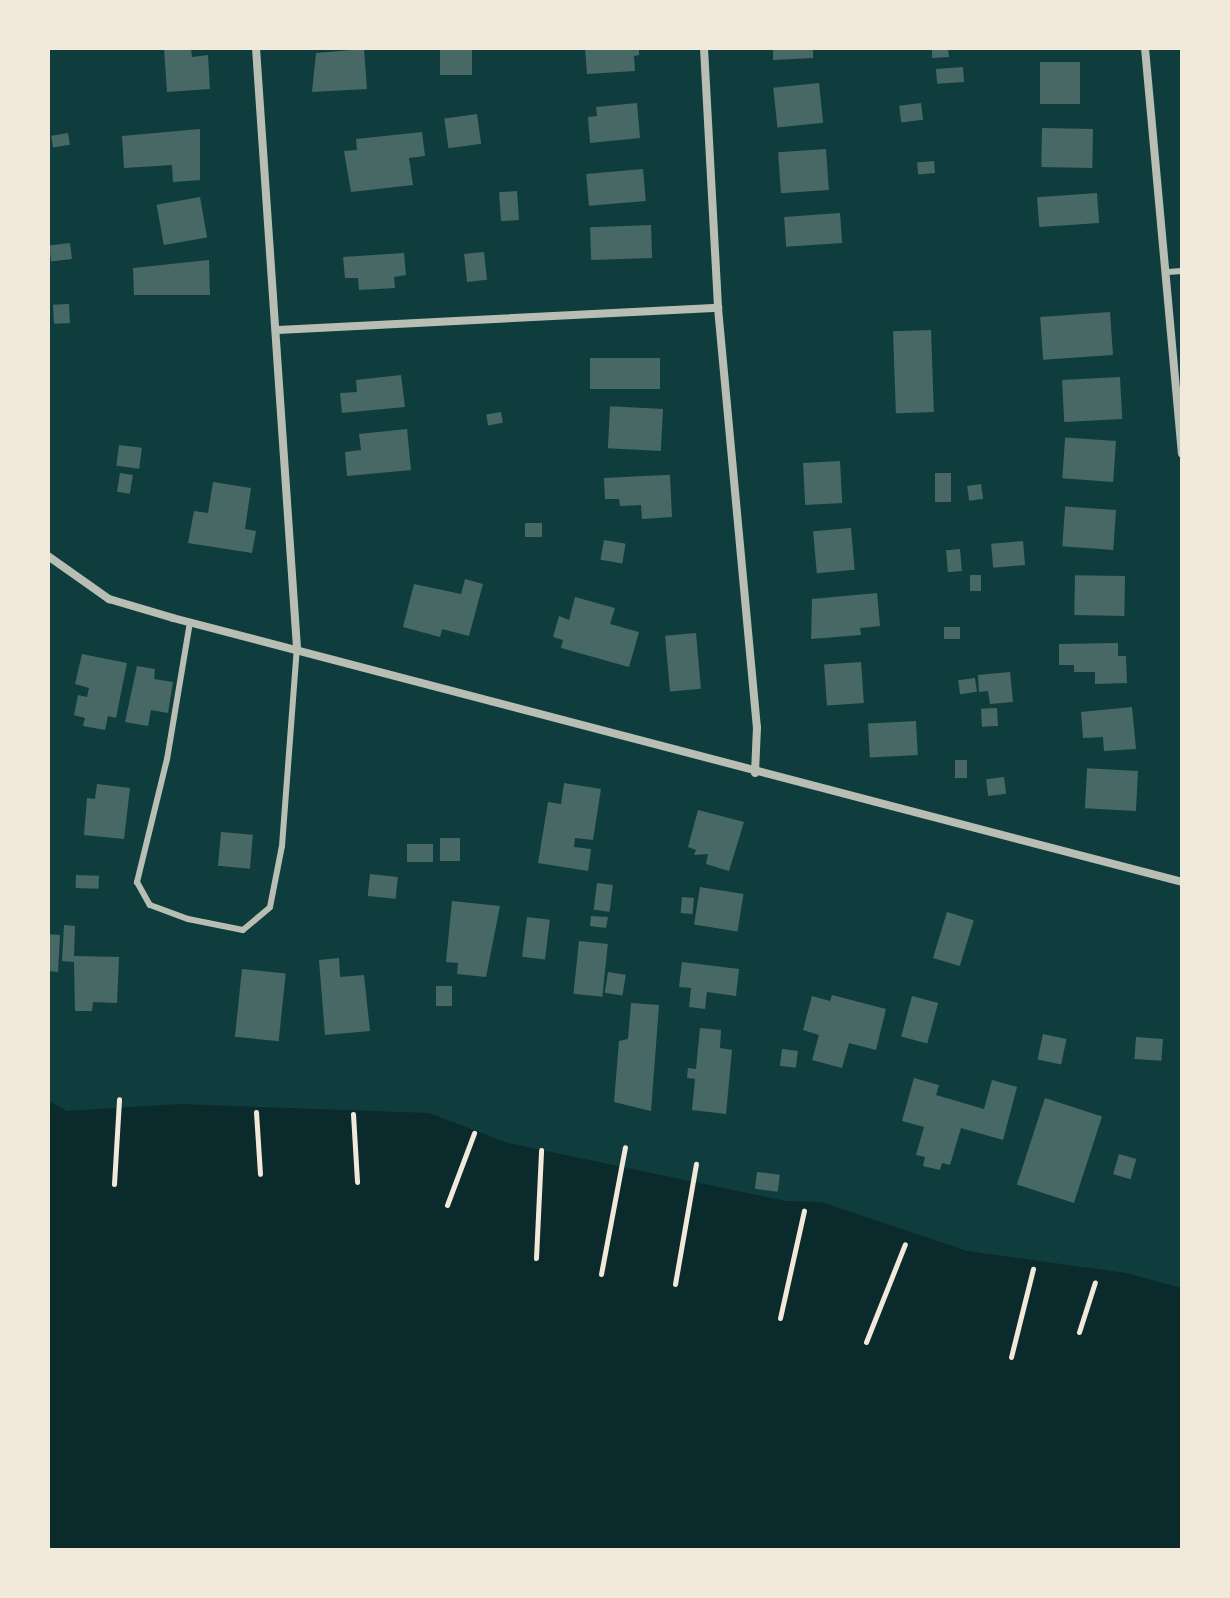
<!DOCTYPE html>
<style>
body{margin:0}
#map{position:relative;width:1230px;height:1598px;overflow:hidden;background:#0f3d3e;font-family:Inter,sans-serif}
div>[style]{position:absolute}
.water>*{inset:0;background:#0a2a2b}
.building>*{inset:0;background:#486865;transform-origin:0 0}
.path>*{height:5px;margin:-2.5px;padding:0 2.5px;transform-origin:2.5px;border-radius:2.5px;background:#f1e9da}
.service>*{height:6px;margin:-3px;padding:0 3px;transform-origin:3px;border-radius:3px;background:#b8beb3}
.minor>*{height:8px;margin:-4px;padding:0 4px;transform-origin:4px;border-radius:4px;background:#b8beb3}
span{translate:-50% -50%;white-space:nowrap;text-align:center;line-height:1.15;-webkit-text-stroke:6px #f1e9da;paint-order:stroke}
.frame{position:absolute;inset:0;border:50px solid #f1e9da;pointer-events:none}
</style>
<div id="map">
<div class="water">
<i style="clip-path:polygon(48px 1101px,67px 1111px,179px 1104px,429px 1113px,508px 1143px,786px 1201px,821px 1202px,967px 1251px,1126px 1273px,1182px 1288px,1182px 1550px,48px 1550px)"></i>
</div>
<div class="building">
<i style="clip-path:polygon(164px 48px,191px 48px,192px 57px,208px 55px,210px 89px,167px 92px)"></i>
<i style="left:440px;top:48px;width:32px;height:27px"></i>
<i style="clip-path:polygon(585px 48px,639px 48px,639px 55px,634px 56px,635px 71px,587px 74px)"></i>
<i style="clip-path:polygon(773px 48px,813px 48px,813px 58px,773px 60px)"></i>
<i style="clip-path:polygon(932px 48px,948px 48px,949px 57px,932px 58px)"></i>
<i style="clip-path:polygon(364px 49px,367px 89px,312px 92px,316px 53px)"></i>
<i style="left:1080px;top:62px;width:42px;height:40px;rotate:90deg"></i>
<i style="left:963px;top:67px;width:15px;height:27px;rotate:86deg"></i>
<i style="left:819px;top:83px;width:40px;height:46px;rotate:84deg"></i>
<i style="clip-path:polygon(637px 103px,640px 138px,590px 143px,588px 117px,597px 116px,596px 107px)"></i>
<i style="left:921px;top:103px;width:17px;height:22px;rotate:83deg"></i>
<i style="left:477px;top:114px;width:30px;height:33px;rotate:82deg"></i>
<i style="clip-path:polygon(200px 129px,200px 180px,173px 182px,172px 165px,124px 168px,122px 136px)"></i>
<i style="left:1093px;top:129px;width:39px;height:51px;rotate:91deg"></i>
<i style="clip-path:polygon(422px 132px,425px 156px,409px 158px,413px 185px,351px 192px,344px 151px,357px 150px,356px 139px)"></i>
<i style="left:68px;top:133px;width:12px;height:17px;rotate:81deg"></i>
<i style="left:826px;top:149px;width:41px;height:48px;rotate:86deg"></i>
<i style="left:934px;top:161px;width:12px;height:17px;rotate:85deg"></i>
<i style="left:643px;top:169px;width:32px;height:57px;rotate:85deg"></i>
<i style="left:517px;top:191px;width:29px;height:18px;rotate:86deg"></i>
<i style="left:1097px;top:193px;width:30px;height:60px;rotate:86deg"></i>
<i style="left:200px;top:197px;width:41px;height:44px;rotate:80deg"></i>
<i style="left:840px;top:213px;width:30px;height:56px;rotate:86deg"></i>
<i style="left:651px;top:225px;width:33px;height:61px;rotate:88deg"></i>
<i style="left:70px;top:243px;width:16px;height:21px;rotate:83deg"></i>
<i style="left:484px;top:252px;width:28px;height:20px;rotate:84deg"></i>
<i style="clip-path:polygon(404px 253px,406px 275px,394px 277px,395px 288px,359px 290px,358px 278px,345px 278px,343px 257px)"></i>
<i style="clip-path:polygon(209px 260px,210px 295px,134px 295px,133px 268px)"></i>
<i style="left:69px;top:304px;width:19px;height:16px;rotate:87deg"></i>
<i style="left:1110px;top:312px;width:43px;height:70px;rotate:86deg"></i>
<i style="left:931px;top:330px;width:82px;height:38px;rotate:88deg"></i>
<i style="left:660px;top:358px;width:31px;height:70px;rotate:90deg"></i>
<i style="clip-path:polygon(401px 375px,405px 407px,342px 413px,340px 393px,357px 392px,356px 380px)"></i>
<i style="left:1120px;top:377px;width:42px;height:58px;rotate:87deg"></i>
<i style="left:663px;top:409px;width:42px;height:53px;rotate:93deg"></i>
<i style="left:501px;top:412px;width:11px;height:15px;rotate:80deg"></i>
<i style="clip-path:polygon(407px 429px,411px 470px,347px 476px,345px 452px,361px 450px,359px 434px)"></i>
<i style="left:1116px;top:441px;width:41px;height:51px;rotate:94deg"></i>
<i style="left:119px;top:445px;width:23px;height:21px;rotate:7deg"></i>
<i style="left:840px;top:461px;width:42px;height:37px;rotate:87deg"></i>
<i style="left:120px;top:473px;width:13px;height:19px;rotate:9deg"></i>
<i style="left:935px;top:473px;width:16px;height:29px"></i>
<i style="clip-path:polygon(664px 475px,670px 475px,672px 517px,642px 519px,641px 505px,620px 506px,619px 499px,605px 499px,604px 478px)"></i>
<i style="clip-path:polygon(213px 482px,251px 488px,245px 529px,256px 531px,252px 553px,188px 543px,194px 511px,208px 513px)"></i>
<i style="left:981px;top:484px;width:15px;height:14px;rotate:82deg"></i>
<i style="left:1116px;top:510px;width:40px;height:51px;rotate:94deg"></i>
<i style="left:525px;top:523px;width:17px;height:14px"></i>
<i style="left:851px;top:528px;width:42px;height:38px;rotate:85deg"></i>
<i style="left:604px;top:540px;width:22px;height:20px;rotate:10deg"></i>
<i style="left:1023px;top:541px;width:24px;height:32px;rotate:85deg"></i>
<i style="left:960px;top:549px;width:22px;height:14px;rotate:85deg"></i>
<i style="left:970px;top:575px;width:11px;height:16px"></i>
<i style="left:1125px;top:576px;width:40px;height:50px;rotate:91deg"></i>
<i style="clip-path:polygon(465px 579px,483px 584px,469px 636px,442px 629px,440px 637px,403px 627px,414px 584px,461px 594px)"></i>
<i style="clip-path:polygon(877px 593px,880px 626px,860px 628px,861px 635px,811px 639px,812px 599px)"></i>
<i style="clip-path:polygon(575px 597px,615px 608px,610px 624px,639px 632px,629px 667px,561px 648px,563px 640px,553px 637px,559px 616px,569px 620px)"></i>
<i style="left:960px;top:627px;width:12px;height:16px;rotate:90deg"></i>
<i style="left:696px;top:633px;width:56px;height:31px;rotate:85deg"></i>
<i style="clip-path:polygon(1118px 643px,1118px 656px,1126px 656px,1127px 683px,1095px 684px,1095px 672px,1074px 672px,1074px 665px,1059px 665px,1059px 644px)"></i>
<i style="clip-path:polygon(82px 654px,127px 663px,116px 718px,108px 716px,105px 730px,83px 726px,85px 718px,74px 715px,78px 695px,87px 697px,89px 688px,75px 684px)"></i>
<i style="left:861px;top:662px;width:41px;height:37px;rotate:86deg"></i>
<i style="clip-path:polygon(137px 666px,155px 669px,154px 679px,173px 682px,168px 713px,151px 710px,148px 726px,125px 722px)"></i>
<i style="clip-path:polygon(1010px 672px,1013px 702px,990px 704px,988px 691px,979px 692px,978px 675px)"></i>
<i style="left:975px;top:678px;width:14px;height:17px;rotate:82deg"></i>
<i style="clip-path:polygon(1132px 707px,1136px 749px,1104px 751px,1103px 737px,1083px 738px,1081px 712px)"></i>
<i style="left:997px;top:708px;width:18px;height:16px;rotate:87deg"></i>
<i style="left:916px;top:721px;width:34px;height:48px;rotate:87deg"></i>
<i style="left:955px;top:760px;width:12px;height:18px"></i>
<i style="left:1138px;top:771px;width:40px;height:51px;rotate:93deg"></i>
<i style="left:1004px;top:777px;width:17px;height:18px;rotate:83deg"></i>
<i style="clip-path:polygon(564px 783px,601px 789px,593px 840px,575px 838px,574px 847px,591px 849px,588px 871px,538px 863px,548px 802px,561px 804px)"></i>
<i style="clip-path:polygon(97px 784px,130px 788px,124px 839px,84px 835px,87px 798px,95px 799px)"></i>
<i style="clip-path:polygon(698px 810px,744px 822px,729px 871px,706px 864px,708px 854px,694px 855px,696px 850px,688px 847px)"></i>
<i style="left:221px;top:832px;width:32px;height:34px;rotate:5deg"></i>
<i style="left:440px;top:838px;width:20px;height:23px"></i>
<i style="left:433px;top:844px;width:18px;height:26px;rotate:90deg"></i>
<i style="left:370px;top:874px;width:28px;height:22px;rotate:6deg"></i>
<i style="left:76px;top:875px;width:23px;height:13px;rotate:2deg"></i>
<i style="left:597px;top:883px;width:16px;height:27px;rotate:7deg"></i>
<i style="left:700px;top:887px;width:44px;height:38px;rotate:9deg"></i>
<i style="left:682px;top:897px;width:12px;height:16px;rotate:5deg"></i>
<i style="clip-path:polygon(452px 901px,500px 906px,486px 977px,457px 974px,458px 963px,446px 962px)"></i>
<i style="left:947px;top:912px;width:28px;height:48px;rotate:17deg"></i>
<i style="clip-path:polygon(591px 916px,608px 917px,606px 928px,590px 926px)"></i>
<i style="left:527px;top:917px;width:23px;height:40px;rotate:7deg"></i>
<i style="clip-path:polygon(64px 925px,75px 926px,74px 956px,119px 957px,117px 1003px,93px 1002px,92px 1011px,75px 1011px,74px 962px,62px 961px)"></i>
<i style="clip-path:polygon(48px 934px,60px 935px,58px 972px,48px 971px)"></i>
<i style="left:579px;top:941px;width:29px;height:53px;rotate:6deg"></i>
<i style="clip-path:polygon(339px 958px,340px 977px,364px 975px,370px 1031px,325px 1035px,319px 960px)"></i>
<i style="clip-path:polygon(682px 962px,739px 969px,736px 996px,707px 992px,705px 1009px,689px 1007px,691px 988px,679px 987px)"></i>
<i style="left:242px;top:969px;width:44px;height:68px;rotate:6deg"></i>
<i style="left:608px;top:972px;width:18px;height:21px;rotate:9deg"></i>
<i style="left:436px;top:986px;width:16px;height:20px"></i>
<i style="clip-path:polygon(832px 995px,886px 1009px,876px 1050px,849px 1043px,842px 1068px,812px 1060px,819px 1035px,803px 1030px,812px 996px,830px 1001px)"></i>
<i style="left:912px;top:996px;width:27px;height:42px;rotate:15deg"></i>
<i style="clip-path:polygon(631px 1003px,659px 1005px,651px 1111px,614px 1102px,619px 1041px,628px 1039px)"></i>
<i style="clip-path:polygon(700px 1028px,721px 1030px,720px 1048px,732px 1050px,726px 1114px,692px 1110px,695px 1079px,687px 1078px,688px 1068px,696px 1069px)"></i>
<i style="left:1043px;top:1034px;width:24px;height:26px;rotate:12deg"></i>
<i style="left:1136px;top:1037px;width:27px;height:22px;rotate:4deg"></i>
<i style="left:782px;top:1049px;width:16px;height:17px;rotate:7deg"></i>
<i style="clip-path:polygon(914px 1078px,939px 1085px,936px 1095px,984px 1109px,992px 1080px,1017px 1087px,1003px 1140px,961px 1128px,950px 1165px,942px 1163px,940px 1170px,923px 1166px,925px 1157px,916px 1155px,924px 1127px,902px 1121px)"></i>
<i style="left:1045px;top:1098px;width:60px;height:91px;rotate:18deg"></i>
<i style="left:1119px;top:1154px;width:18px;height:21px;rotate:16deg"></i>
<i style="left:757px;top:1172px;width:23px;height:17px;rotate:7deg"></i>
</div>
<div class="path">
<i style="left:256px;top:1112px;width:62px;rotate:86.3deg"></i>
<i style="left:353px;top:1114px;width:68px;rotate:86.6deg"></i>
<i style="left:114px;top:1184px;width:85px;rotate:-86.6deg"></i>
<i style="left:447px;top:1205px;width:77px;rotate:-69.4deg"></i>
<i style="left:536px;top:1258px;width:108px;rotate:-87.3deg"></i>
<i style="left:601px;top:1274px;width:129px;rotate:-79.3deg"></i>
<i style="left:675px;top:1284px;width:122px;rotate:-80.1deg"></i>
<i style="left:780px;top:1318px;width:110px;rotate:-77.4deg"></i>
<i style="left:1079px;top:1332px;width:52px;rotate:-72.3deg"></i>
<i style="left:866px;top:1342px;width:105px;rotate:-68.3deg"></i>
<i style="left:1011px;top:1357px;width:91px;rotate:-76deg"></i>
</div>
<div class="service">
<i style="left:1168px;top:272px;width:14px;rotate:-4deg"></i>
<i style="left:190px;top:622px;width:139px;rotate:99.5deg"></i>
<i style="left:167px;top:759px;width:127px;rotate:103.7deg"></i>
<i style="left:137px;top:882px;width:26px;rotate:61deg"></i>
<i style="left:150px;top:905px;width:40px;rotate:20.2deg"></i>
<i style="left:188px;top:919px;width:56px;rotate:11.3deg"></i>
<i style="left:243px;top:930px;width:35px;rotate:-40deg"></i>
<i style="left:270px;top:907px;width:62px;rotate:-78.9deg"></i>
<i style="left:282px;top:846px;width:199px;rotate:-85.7deg"></i>
</div>
<div class="minor">
<i style="left:256px;top:48px;width:601px;rotate:86.09deg"></i>
<i style="left:704px;top:48px;width:260px;rotate:86.9deg"></i>
<i style="left:718px;top:308px;width:421px;rotate:84.7deg"></i>
<i style="left:757px;top:727px;width:46px;rotate:92.5deg"></i>
<i style="left:1145px;top:48px;width:407px;rotate:84.8deg"></i>
<i style="left:278px;top:330px;width:441px;rotate:-2.9deg"></i>
<i style="left:48px;top:556px;width:75px;rotate:35.2deg"></i>
<i style="left:109px;top:599px;width:67px;rotate:16.5deg"></i>
<i style="left:173px;top:618px;width:1043px;rotate:14.66deg"></i>
</div>
<div class="frame"></div>
</div>
